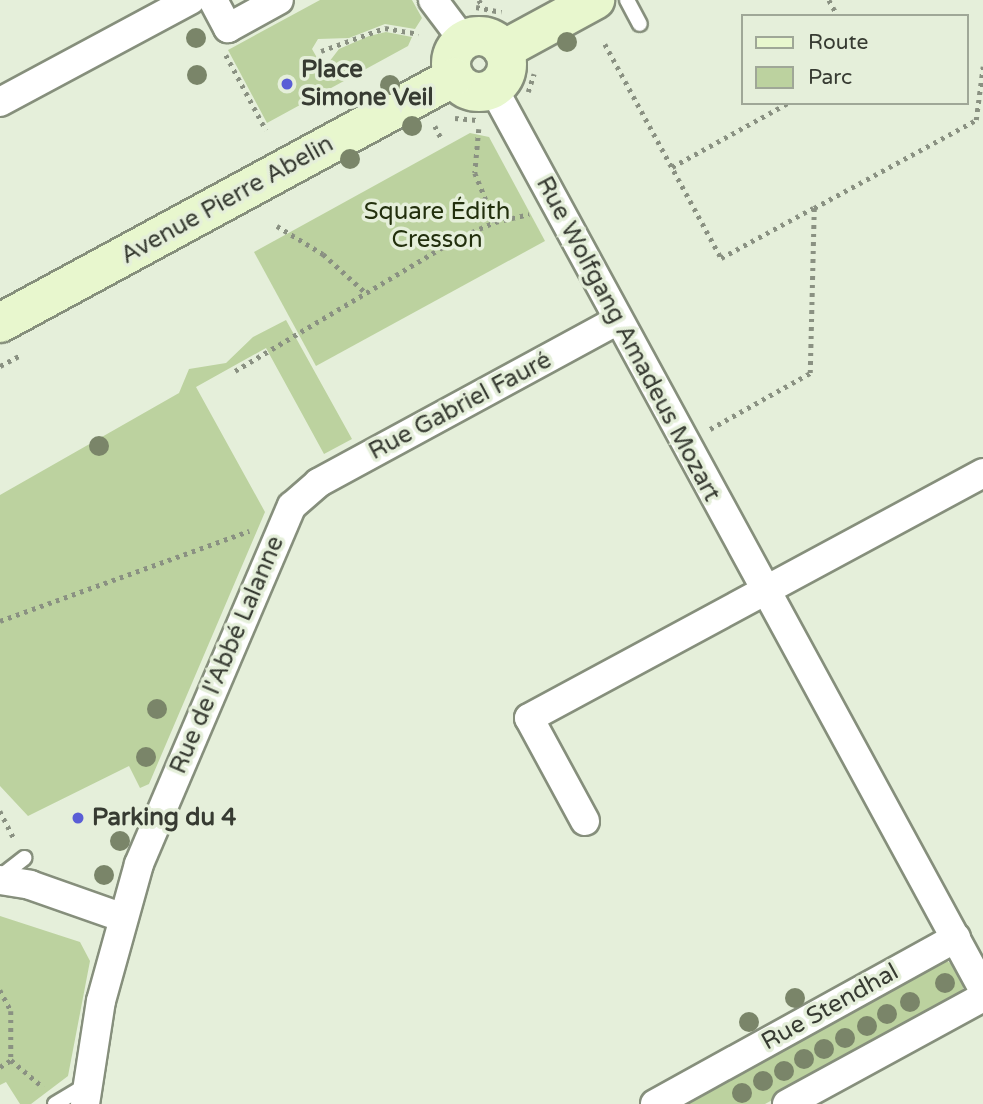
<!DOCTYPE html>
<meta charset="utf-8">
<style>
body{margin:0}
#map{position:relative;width:983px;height:1104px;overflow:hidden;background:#e5efda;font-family:"Varela Round",sans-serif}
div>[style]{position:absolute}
.green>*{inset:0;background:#bcd29f}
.path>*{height:4.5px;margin-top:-2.25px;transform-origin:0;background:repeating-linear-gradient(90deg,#8a9182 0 3.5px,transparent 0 8.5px)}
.roads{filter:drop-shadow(2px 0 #868f7c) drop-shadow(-2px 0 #868f7c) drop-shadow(0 2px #868f7c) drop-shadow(0 -2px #868f7c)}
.service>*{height:14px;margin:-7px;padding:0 7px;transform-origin:7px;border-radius:7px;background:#fff}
.minor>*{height:28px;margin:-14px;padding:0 14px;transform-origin:14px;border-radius:14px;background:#fff}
.secondary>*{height:38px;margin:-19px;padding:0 19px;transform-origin:19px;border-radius:19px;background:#e8f7ce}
.secondary>.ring{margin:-19px;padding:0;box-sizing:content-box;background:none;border:38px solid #e8f7ce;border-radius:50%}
.trees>*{width:20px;height:20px;margin:-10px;border-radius:50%;background:#7a8569}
.dots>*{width:19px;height:19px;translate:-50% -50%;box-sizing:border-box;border:4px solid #e5efda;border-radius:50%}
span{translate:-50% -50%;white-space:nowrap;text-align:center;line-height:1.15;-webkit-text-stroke:7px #e5efda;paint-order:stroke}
.poi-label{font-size:24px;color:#373b32;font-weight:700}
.left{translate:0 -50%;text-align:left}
.street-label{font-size:24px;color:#373b32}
.park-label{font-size:24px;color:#222f0d}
.legend{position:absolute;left:741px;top:14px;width:228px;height:91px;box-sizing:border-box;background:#e5efda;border:2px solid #9fa797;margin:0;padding:9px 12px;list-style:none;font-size:21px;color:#373b32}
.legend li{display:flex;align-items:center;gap:14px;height:35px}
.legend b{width:35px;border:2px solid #9fa797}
</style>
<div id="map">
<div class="green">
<i style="clip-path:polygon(320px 0,412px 0,422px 18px,415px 29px,385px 24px,349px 38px,318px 39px,312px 49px,320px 63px,329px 62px,339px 49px,369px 36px,386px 32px,412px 37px,408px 46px,267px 123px,228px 50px)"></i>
<i style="clip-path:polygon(470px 133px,489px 137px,545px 241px,316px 366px,254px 252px)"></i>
<i style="clip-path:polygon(286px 320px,352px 439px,324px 454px,266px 348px,196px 387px,265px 512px,149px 784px,140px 788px,129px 766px,28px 816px,0 786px,0 495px,179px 393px,189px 369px,226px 363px,253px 337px)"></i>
<i style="clip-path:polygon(0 916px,80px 942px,90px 961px,68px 1076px,31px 1104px,20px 1104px,6px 1082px,0 1085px)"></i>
<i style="clip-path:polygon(945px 960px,955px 966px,965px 984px,959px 998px,765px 1104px,678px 1104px)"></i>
</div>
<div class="path">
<i style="left:479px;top:0;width:8px;rotate:60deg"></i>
<i style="left:829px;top:0;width:18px;rotate:61deg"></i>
<i style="left:476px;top:7px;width:26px;rotate:11deg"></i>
<i style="left:605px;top:44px;width:243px;rotate:61.5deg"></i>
<i style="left:721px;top:258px;width:105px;rotate:-28.5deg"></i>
<i style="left:321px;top:51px;width:68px;rotate:-19.8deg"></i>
<i style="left:385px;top:28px;width:34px;rotate:10deg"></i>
<i style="left:226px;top:55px;width:85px;rotate:61.9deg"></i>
<i style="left:528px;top:92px;width:19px;rotate:-72deg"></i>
<i style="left:455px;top:118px;width:22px;rotate:5deg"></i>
<i style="left:435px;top:126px;width:13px;rotate:63deg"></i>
<i style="left:479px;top:129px;width:44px;rotate:95.2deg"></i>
<i style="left:475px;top:173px;width:53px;rotate:67.8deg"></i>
<i style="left:672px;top:167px;width:132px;rotate:-28.9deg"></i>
<i style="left:277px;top:226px;width:54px;rotate:31.3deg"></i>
<i style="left:323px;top:254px;width:55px;rotate:42.1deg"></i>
<i style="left:0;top:366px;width:24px;rotate:-28deg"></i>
<i style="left:235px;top:371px;width:257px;rotate:-30.8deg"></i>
<i style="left:456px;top:239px;width:43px;rotate:-23.6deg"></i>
<i style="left:495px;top:222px;width:35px;rotate:-13deg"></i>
<i style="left:710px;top:429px;width:115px;rotate:-29.2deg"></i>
<i style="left:810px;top:373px;width:165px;rotate:-88.6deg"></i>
<i style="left:814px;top:208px;width:184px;rotate:-28.5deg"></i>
<i style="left:976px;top:120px;width:54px;rotate:-82.6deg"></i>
<i style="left:0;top:621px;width:265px;rotate:-19.9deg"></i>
<i style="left:0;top:811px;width:30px;rotate:63deg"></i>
<i style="left:0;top:990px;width:24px;rotate:62deg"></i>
<i style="left:11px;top:1011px;width:49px;rotate:90deg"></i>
<i style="left:0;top:1067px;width:13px;rotate:-32deg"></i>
<i style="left:11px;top:1060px;width:42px;rotate:40.2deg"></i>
</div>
<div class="roads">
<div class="service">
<i style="left:627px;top:0;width:27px;rotate:62deg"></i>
<i style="left:0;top:877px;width:31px;rotate:-38deg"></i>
<i style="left:55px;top:1104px;width:37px;rotate:-31deg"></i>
</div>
<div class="minor">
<i style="left:213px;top:0;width:32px;rotate:62deg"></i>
<i style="left:228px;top:28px;width:58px;rotate:-28.8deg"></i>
<i style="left:433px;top:0;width:50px;rotate:53.1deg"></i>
<i style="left:493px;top:88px;width:1026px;rotate:61.46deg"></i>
<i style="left:0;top:102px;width:216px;rotate:-28.2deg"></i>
<i style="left:585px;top:821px;width:117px;rotate:-118.5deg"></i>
<i style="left:529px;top:718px;width:516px;rotate:-28.35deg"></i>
<i style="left:0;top:880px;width:30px;rotate:9deg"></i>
<i style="left:30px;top:885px;width:96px;rotate:19.4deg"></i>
<i style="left:85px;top:1104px;width:104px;rotate:-81.2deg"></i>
<i style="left:101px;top:1001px;width:142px;rotate:-74.5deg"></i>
<i style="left:139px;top:864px;width:389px;rotate:-66.9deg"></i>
<i style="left:292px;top:506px;width:35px;rotate:-41deg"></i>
<i style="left:318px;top:483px;width:341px;rotate:-28.5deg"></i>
<i style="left:655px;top:1104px;width:344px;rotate:-28.9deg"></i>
<i style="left:787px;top:1104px;width:223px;rotate:-28.6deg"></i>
</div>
<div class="secondary">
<i class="ring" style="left:451px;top:36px;width:18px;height:18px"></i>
<i style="left:503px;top:50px;width:105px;rotate:-28.5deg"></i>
<i style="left:0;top:323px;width:516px;rotate:-28.45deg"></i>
</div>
</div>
<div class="trees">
<i style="left:196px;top:38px"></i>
<i style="left:567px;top:42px"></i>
<i style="left:197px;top:75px"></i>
<i style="left:390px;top:85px"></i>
<i style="left:412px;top:126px"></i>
<i style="left:350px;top:159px"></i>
<i style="left:99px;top:446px"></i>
<i style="left:157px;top:709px"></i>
<i style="left:146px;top:757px"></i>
<i style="left:120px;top:841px"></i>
<i style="left:104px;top:875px"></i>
<i style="left:945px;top:983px"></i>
<i style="left:795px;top:998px"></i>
<i style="left:910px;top:1002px"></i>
<i style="left:887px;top:1014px"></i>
<i style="left:749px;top:1022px"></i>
<i style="left:867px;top:1026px"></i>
<i style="left:845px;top:1038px"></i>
<i style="left:824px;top:1049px"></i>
<i style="left:804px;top:1059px"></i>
<i style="left:784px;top:1071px"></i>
<i style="left:763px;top:1081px"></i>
<i style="left:742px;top:1093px"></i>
</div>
<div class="dots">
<i style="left:287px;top:84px;background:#5a5ed6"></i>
<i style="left:78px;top:818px;background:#5a5ed6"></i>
</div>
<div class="poi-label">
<span class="left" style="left:301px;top:84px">Place<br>Simone Veil</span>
<span class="left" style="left:92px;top:818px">Parking du 4</span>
</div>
<div class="street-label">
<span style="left:227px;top:200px;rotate:-29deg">Avenue Pierre Abelin</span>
<span style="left:628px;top:339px;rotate:62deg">Rue Wolfgang Amadeus Mozart</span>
<span style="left:460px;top:406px;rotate:-28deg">Rue Gabriel Fauré</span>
<span style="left:227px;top:655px;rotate:-67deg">Rue de l'Abbé Lalanne</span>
<span style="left:830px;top:1007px;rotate:-29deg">Rue Stendhal</span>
</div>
<div class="park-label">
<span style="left:437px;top:226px">Square Édith<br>Cresson</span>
</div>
<ul class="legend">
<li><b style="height:9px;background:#e8f7ce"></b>Route</li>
<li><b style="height:19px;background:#bcd29f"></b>Parc</li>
</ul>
</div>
